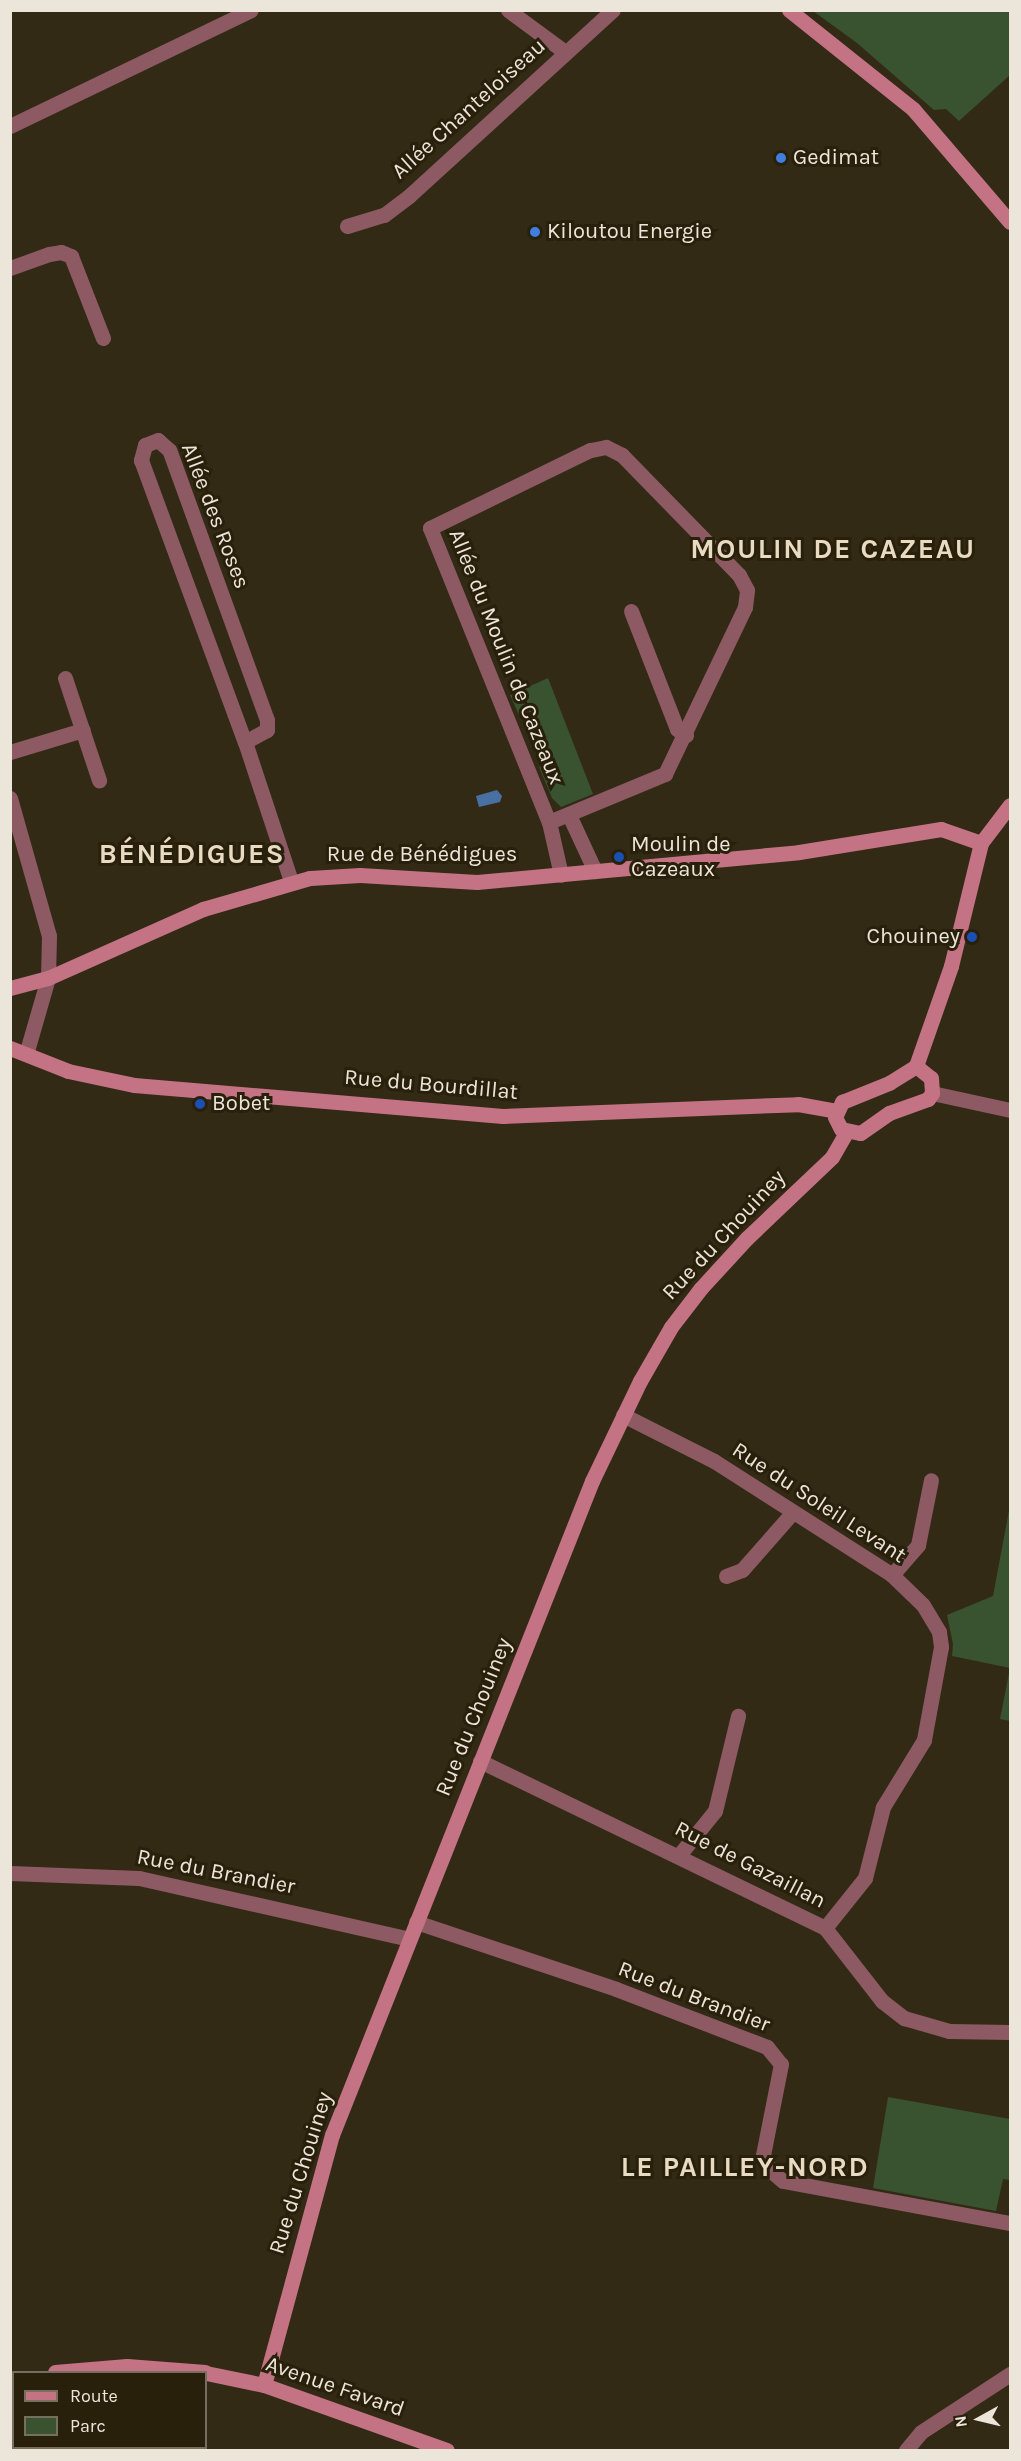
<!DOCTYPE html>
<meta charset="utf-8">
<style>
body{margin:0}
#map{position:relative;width:1021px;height:2461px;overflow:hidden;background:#332a16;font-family:Karla,sans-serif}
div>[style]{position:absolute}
.green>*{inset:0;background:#395230}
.water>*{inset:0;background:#4870a3}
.street>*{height:15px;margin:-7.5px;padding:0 7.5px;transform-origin:7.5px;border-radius:7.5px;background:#8d5a64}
.secondary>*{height:15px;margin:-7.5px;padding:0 7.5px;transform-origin:7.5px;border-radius:7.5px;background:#c47384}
.dots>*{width:16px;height:16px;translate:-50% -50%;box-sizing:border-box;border:3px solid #29200c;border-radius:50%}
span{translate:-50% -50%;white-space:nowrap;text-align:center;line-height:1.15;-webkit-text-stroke:6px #29200c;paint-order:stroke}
.street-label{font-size:22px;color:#ece5d9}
.poi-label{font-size:22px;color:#ece5d9}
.left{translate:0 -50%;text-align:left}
.right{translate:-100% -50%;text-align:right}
.district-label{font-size:28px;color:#e8dbc2;font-weight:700;letter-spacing:1.5px}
.frame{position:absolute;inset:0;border:12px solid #ece5d9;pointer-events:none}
.legend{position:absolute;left:12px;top:2371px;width:195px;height:78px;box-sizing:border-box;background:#29200c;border:2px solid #776f5e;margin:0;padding:8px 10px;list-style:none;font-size:18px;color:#ece5d9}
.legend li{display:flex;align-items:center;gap:12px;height:30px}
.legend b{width:30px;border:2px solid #776f5e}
.north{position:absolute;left:949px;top:2389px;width:60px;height:60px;-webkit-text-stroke:4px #29200c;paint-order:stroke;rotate:262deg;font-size:16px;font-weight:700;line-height:24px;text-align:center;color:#ece5d9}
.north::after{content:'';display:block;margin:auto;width:21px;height:27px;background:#ece5d9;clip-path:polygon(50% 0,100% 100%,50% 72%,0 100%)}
</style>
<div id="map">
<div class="green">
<i style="clip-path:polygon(813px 11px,1010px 11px,1010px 75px,959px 121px,946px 109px,934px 110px,857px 43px)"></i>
<i style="clip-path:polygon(548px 678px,593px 794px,561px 807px,552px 798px,539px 767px,550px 763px,529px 711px,519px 715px,510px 695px)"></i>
<i style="clip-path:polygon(1010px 1505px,1010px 1721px,1000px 1719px,1010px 1668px,952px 1656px,953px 1644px,947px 1615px,993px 1596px)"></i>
<i style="clip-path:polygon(888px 2097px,1010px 2119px,1010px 2180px,1003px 2179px,996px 2211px,873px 2188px)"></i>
</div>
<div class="water">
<i style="clip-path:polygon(497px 790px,502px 796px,500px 802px,479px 807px,476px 796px)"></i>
</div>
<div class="street">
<i style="left:508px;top:10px;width:71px;rotate:36.4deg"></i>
<i style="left:10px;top:126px;width:267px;rotate:-25.7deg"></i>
<i style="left:347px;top:226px;width:39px;rotate:-17deg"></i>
<i style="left:384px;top:215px;width:31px;rotate:-37deg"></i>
<i style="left:409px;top:196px;width:276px;rotate:-42.4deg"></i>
<i style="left:10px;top:268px;width:41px;rotate:-19.7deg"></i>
<i style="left:49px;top:254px;width:12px;rotate:-9deg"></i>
<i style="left:61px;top:252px;width:11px;rotate:22deg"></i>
<i style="left:71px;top:256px;width:88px;rotate:68.7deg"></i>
<i style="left:631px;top:611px;width:127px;rotate:68.7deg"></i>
<i style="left:677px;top:729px;width:11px;rotate:34deg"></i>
<i style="left:65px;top:678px;width:108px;rotate:71.6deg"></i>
<i style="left:245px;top:742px;width:25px;rotate:-29deg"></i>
<i style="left:267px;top:730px;width:10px;rotate:-90deg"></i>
<i style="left:267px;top:720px;width:287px;rotate:-109.9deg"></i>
<i style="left:169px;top:450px;width:15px;rotate:-138deg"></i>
<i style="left:158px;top:440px;width:14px;rotate:159deg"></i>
<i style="left:145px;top:445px;width:16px;rotate:105deg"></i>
<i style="left:141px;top:460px;width:301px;rotate:69.8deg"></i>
<i style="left:245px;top:742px;width:146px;rotate:71.7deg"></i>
<i style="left:10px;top:752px;width:76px;rotate:-16.8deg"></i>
<i style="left:10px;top:798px;width:143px;rotate:74.2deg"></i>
<i style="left:49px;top:936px;width:42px;rotate:91.4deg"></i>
<i style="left:48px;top:978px;width:79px;rotate:106.1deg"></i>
<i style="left:569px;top:815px;width:62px;rotate:65.1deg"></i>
<i style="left:549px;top:822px;width:126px;rotate:-22.5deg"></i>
<i style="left:665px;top:774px;width:185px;rotate:-64.4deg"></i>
<i style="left:745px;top:607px;width:17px;rotate:-83deg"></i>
<i style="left:747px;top:590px;width:17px;rotate:-118deg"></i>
<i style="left:739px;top:575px;width:168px;rotate:-134.3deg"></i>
<i style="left:622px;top:455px;width:18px;rotate:-153deg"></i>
<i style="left:606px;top:447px;width:16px;rotate:169deg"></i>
<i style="left:590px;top:450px;width:178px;rotate:154deg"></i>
<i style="left:430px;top:528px;width:317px;rotate:68deg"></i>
<i style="left:549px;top:822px;width:54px;rotate:77.2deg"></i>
<i style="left:932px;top:1093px;width:80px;rotate:12.3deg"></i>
<i style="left:623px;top:1415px;width:102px;rotate:26.8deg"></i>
<i style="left:714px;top:1461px;width:211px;rotate:32.6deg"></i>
<i style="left:892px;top:1575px;width:43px;rotate:44.1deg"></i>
<i style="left:923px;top:1605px;width:31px;rotate:59deg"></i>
<i style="left:939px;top:1632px;width:15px;rotate:82deg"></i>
<i style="left:941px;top:1647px;width:95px;rotate:100.4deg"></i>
<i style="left:924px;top:1740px;width:79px;rotate:121.5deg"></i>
<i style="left:883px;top:1807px;width:73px;rotate:104.2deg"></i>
<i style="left:865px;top:1878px;width:64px;rotate:128.7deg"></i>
<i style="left:892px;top:1575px;width:40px;rotate:-49deg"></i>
<i style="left:918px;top:1545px;width:66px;rotate:-78.7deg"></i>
<i style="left:726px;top:1576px;width:17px;rotate:-21deg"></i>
<i style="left:742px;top:1570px;width:77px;rotate:-48.7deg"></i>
<i style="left:480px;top:1761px;width:383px;rotate:25.8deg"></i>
<i style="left:825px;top:1928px;width:93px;rotate:52deg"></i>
<i style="left:882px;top:2001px;width:28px;rotate:38deg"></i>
<i style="left:904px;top:2018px;width:47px;rotate:16.1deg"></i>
<i style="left:949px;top:2031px;width:61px;rotate:0.9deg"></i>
<i style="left:680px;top:1854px;width:55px;rotate:-50.9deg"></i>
<i style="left:715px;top:1811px;width:98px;rotate:-76.4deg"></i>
<i style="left:10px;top:1873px;width:129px;rotate:2.2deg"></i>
<i style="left:139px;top:1878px;width:277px;rotate:12.7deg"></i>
<i style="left:416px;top:1922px;width:211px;rotate:18.5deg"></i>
<i style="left:616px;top:1989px;width:162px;rotate:21deg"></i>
<i style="left:767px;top:2047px;width:22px;rotate:51deg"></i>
<i style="left:781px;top:2064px;width:93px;rotate:101.2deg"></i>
<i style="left:763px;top:2155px;width:15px;rotate:67deg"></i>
<i style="left:769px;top:2169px;width:18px;rotate:41deg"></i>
<i style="left:783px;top:2181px;width:231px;rotate:10.5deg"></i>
<i style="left:167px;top:2450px;width:2px;rotate:-63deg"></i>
<i style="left:906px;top:2450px;width:23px;rotate:-50deg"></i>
<i style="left:921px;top:2432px;width:106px;rotate:-33.1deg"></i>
</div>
<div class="secondary">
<i style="left:789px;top:10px;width:159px;rotate:38.6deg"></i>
<i style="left:913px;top:109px;width:149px;rotate:49.4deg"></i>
<i style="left:10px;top:988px;width:39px;rotate:-15deg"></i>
<i style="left:48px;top:978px;width:170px;rotate:-24deg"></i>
<i style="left:203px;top:909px;width:111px;rotate:-16.2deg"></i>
<i style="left:310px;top:878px;width:50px;rotate:-3.4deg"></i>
<i style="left:360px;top:875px;width:117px;rotate:3.4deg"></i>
<i style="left:477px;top:882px;width:323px;rotate:-5.3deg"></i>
<i style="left:799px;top:852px;width:144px;rotate:-9.2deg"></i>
<i style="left:941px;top:829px;width:42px;rotate:19.3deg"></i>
<i style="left:10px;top:1048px;width:62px;rotate:21.6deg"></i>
<i style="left:68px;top:1071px;width:67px;rotate:12deg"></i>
<i style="left:134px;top:1085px;width:370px;rotate:4.8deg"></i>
<i style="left:503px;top:1116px;width:295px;rotate:-2.3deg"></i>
<i style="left:798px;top:1104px;width:39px;rotate:10deg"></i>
<i style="left:916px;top:1066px;width:106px;rotate:-70.7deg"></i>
<i style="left:951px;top:966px;width:127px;rotate:-76.3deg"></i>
<i style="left:981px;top:843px;width:48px;rotate:-52.7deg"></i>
<i style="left:916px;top:1066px;width:19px;rotate:39deg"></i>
<i style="left:931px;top:1078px;width:15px;rotate:86deg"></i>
<i style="left:932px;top:1093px;width:7px;rotate:124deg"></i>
<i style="left:928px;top:1099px;width:41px;rotate:160.3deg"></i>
<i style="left:889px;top:1113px;width:35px;rotate:145deg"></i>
<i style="left:860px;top:1133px;width:19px;rotate:-168deg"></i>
<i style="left:841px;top:1129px;width:13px;rotate:-117deg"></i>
<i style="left:835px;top:1117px;width:17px;rotate:-65deg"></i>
<i style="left:842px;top:1102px;width:51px;rotate:-22deg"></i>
<i style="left:889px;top:1083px;width:32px;rotate:-32deg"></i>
<i style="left:55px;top:2372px;width:72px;rotate:-4.8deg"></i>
<i style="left:127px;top:2366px;width:78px;rotate:4.4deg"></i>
<i style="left:206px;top:2373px;width:59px;rotate:11.7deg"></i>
<i style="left:264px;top:2385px;width:194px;rotate:19.6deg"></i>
<i style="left:10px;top:2381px;width:4px"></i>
<i style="left:264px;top:2385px;width:259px;rotate:-74.8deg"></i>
<i style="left:332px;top:2135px;width:704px;rotate:-68.32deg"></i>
<i style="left:592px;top:1481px;width:111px;rotate:-64.4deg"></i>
<i style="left:640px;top:1381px;width:62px;rotate:-60.1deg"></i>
<i style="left:671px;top:1327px;width:49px;rotate:-52.4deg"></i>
<i style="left:701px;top:1288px;width:68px;rotate:-47.4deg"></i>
<i style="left:747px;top:1238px;width:117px;rotate:-43.6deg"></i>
<i style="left:832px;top:1157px;width:28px;rotate:-60deg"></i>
</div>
<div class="dots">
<i style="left:781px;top:158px;background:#3f7fe0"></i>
<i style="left:535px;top:232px;background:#3f7fe0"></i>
<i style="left:619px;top:857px;background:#1a4fb4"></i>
<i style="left:972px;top:937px;background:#1a4fb4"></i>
<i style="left:200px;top:1104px;background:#1a4fb4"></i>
</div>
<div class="street-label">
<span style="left:469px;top:109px;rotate:-42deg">Allée Chanteloiseau</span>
<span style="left:215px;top:516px;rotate:69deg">Allée des Roses</span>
<span style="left:506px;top:657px;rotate:68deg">Allée du Moulin de Cazeaux</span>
<span style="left:422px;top:855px">Rue de Bénédigues</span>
<span style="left:431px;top:1085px;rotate:5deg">Rue du Bourdillat</span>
<span style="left:724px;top:1235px;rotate:-47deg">Rue du Chouiney</span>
<span style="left:819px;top:1503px;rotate:33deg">Rue du Soleil Levant</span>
<span style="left:474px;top:1717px;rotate:-68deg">Rue du Chouiney</span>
<span style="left:750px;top:1865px;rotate:27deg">Rue de Gazaillan</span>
<span style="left:216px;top:1872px;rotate:11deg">Rue du Brandier</span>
<span style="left:694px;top:1997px;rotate:21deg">Rue du Brandier</span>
<span style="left:301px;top:2173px;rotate:-73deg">Rue du Chouiney</span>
<span style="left:335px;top:2387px;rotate:19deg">Avenue Favard</span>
</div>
<div class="poi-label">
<span class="left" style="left:793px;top:158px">Gedimat</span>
<span class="left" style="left:547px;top:232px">Kiloutou Energie</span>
<span class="left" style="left:631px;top:857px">Moulin de<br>Cazeaux</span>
<span class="right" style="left:960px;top:937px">Chouiney</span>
<span class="left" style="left:212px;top:1104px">Bobet</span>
</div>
<div class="district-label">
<span style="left:833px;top:549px">MOULIN DE CAZEAU</span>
<span style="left:192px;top:854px">BÉNÉDIGUES</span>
<span style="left:745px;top:2167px">LE PAILLEY-NORD</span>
</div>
<div class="frame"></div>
<ul class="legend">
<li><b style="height:8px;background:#c47384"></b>Route</li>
<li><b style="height:16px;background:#395230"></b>Parc</li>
</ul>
<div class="north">N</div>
</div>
